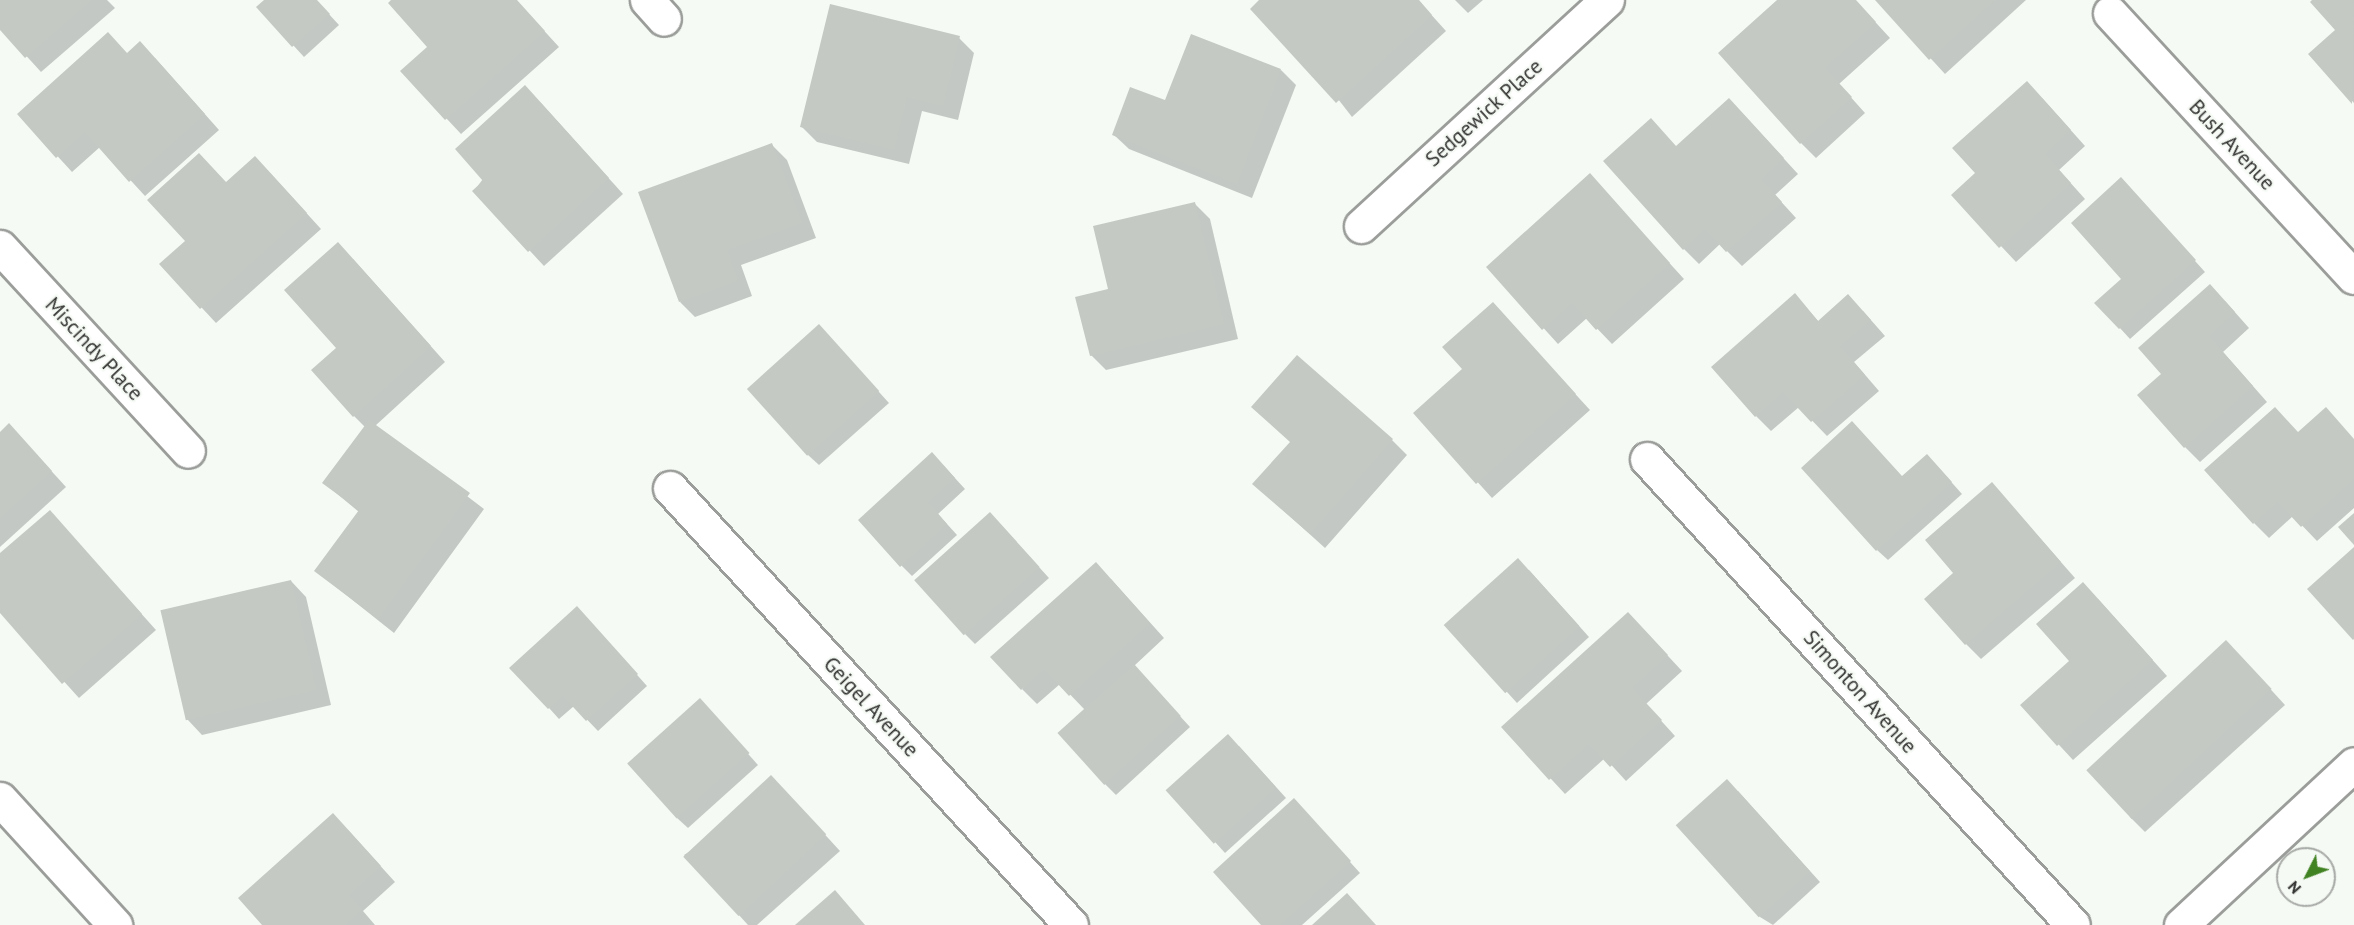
<!DOCTYPE html>
<style>
body{margin:0}
#map{position:relative;width:2354px;height:925px;overflow:hidden;background:#f6faf5;font-family:"PT Sans",sans-serif}
div>[style]{position:absolute}
.shadow>*{inset:0;background:#0003}
.building>*{inset:0;background:#c5c9c4;transform-origin:0 0}
.roads{filter:drop-shadow(2px 0 #9a9d99) drop-shadow(-2px 0 #9a9d99) drop-shadow(0 2px #9a9d99) drop-shadow(0 -2px #9a9d99)}
.minor>*{height:33px;margin:-16.5px;padding:0 16.5px;transform-origin:16.5px;border-radius:16.5px;background:#fff}
span{translate:-50% -50%;white-space:nowrap;text-align:center;line-height:1.15;-webkit-text-stroke:4.5px #f6faf5;paint-order:stroke}
.street-label{font-size:21px;color:#313230}
.north{position:absolute;left:2276px;top:847px;width:60px;height:60px;box-sizing:border-box;background:#f6faf5;border:2px solid #a7aaa6;border-radius:50%;rotate:228deg;font-size:16px;font-weight:700;line-height:24px;text-align:center;color:#313230}
.north::after{content:'';display:block;margin:auto;width:21px;height:27px;background:#418223;clip-path:polygon(50% 0,100% 100%,50% 72%,0 100%)}
</style>
<div id="map">
<div class="shadow">
<i style="clip-path:polygon(0 0,107px 0,115px 8px,41px 72px,0 27px)"></i>
<i style="clip-path:polygon(266px 0,316px 0,339px 25px,304px 57px,258px 7px)"></i>
<i style="clip-path:polygon(393px 0,516px 0,559px 47px,461px 134px,402px 71px,429px 47px)"></i>
<i style="clip-path:polygon(1261px 0,1418px 0,1446px 31px,1352px 117px)"></i>
<i style="clip-path:polygon(1455px 0,1483px 0,1468px 13px)"></i>
<i style="clip-path:polygon(1779px 0,1855px 0,1890px 38px,1839px 84px,1865px 113px,1816px 158px,1801px 143px)"></i>
<i style="clip-path:polygon(1877px 0,2026px 0,1945px 74px)"></i>
<i style="clip-path:polygon(2314px 0,2354px 0,2354px 103px,2310px 54px,2337px 30px)"></i>
<i style="clip-path:polygon(959px 38px,974px 53px,958px 120px,922px 111px,909px 164px,817px 142px,802px 127px)"></i>
<i style="clip-path:polygon(127px 54px,155px 58px,219px 130px,145px 196px,100px 147px,72px 172px,19px 114px)"></i>
<i style="clip-path:polygon(1281px 70px,1296px 85px,1252px 198px,1129px 149px,1113px 134px)"></i>
<i style="clip-path:polygon(2042px 98px,2085px 146px,2059px 170px,2085px 199px,2016px 262px,1953px 195px,1977px 173px)"></i>
<i style="clip-path:polygon(540px 102px,623px 194px,544px 266px,474px 191px)"></i>
<i style="clip-path:polygon(1744px 115px,1798px 174px,1775px 195px,1796px 218px,1742px 266px,1720px 244px,1699px 264px,1684px 249px,1677px 147px)"></i>
<i style="clip-path:polygon(772px 145px,787px 160px,816px 238px,741px 265px,752px 296px,695px 317px,680px 302px)"></i>
<i style="clip-path:polygon(270px 173px,321px 229px,216px 323px,161px 264px,187px 241px,227px 184px)"></i>
<i style="clip-path:polygon(2131px 190px,2205px 272px,2130px 339px,2097px 303px,2123px 279px)"></i>
<i style="clip-path:polygon(1604px 191px,1684px 279px,1612px 344px,1587px 318px,1558px 344px,1488px 267px)"></i>
<i style="clip-path:polygon(1195px 204px,1210px 219px,1238px 339px,1106px 370px,1091px 355px,1109px 290px)"></i>
<i style="clip-path:polygon(353px 259px,445px 362px,375px 426px,484px 509px,394px 633px,316px 571px,359px 512px,324px 483px,365px 427px,354px 416px,338px 348px)"></i>
<i style="clip-path:polygon(1795px 295px,1819px 322px,1863px 311px,1885px 336px,1854px 362px,1879px 391px,1827px 436px,1799px 407px,1771px 431px,1756px 416px)"></i>
<i style="clip-path:polygon(2225px 301px,2249px 328px,2223px 352px,2267px 402px,2200px 462px,2185px 447px,2163px 374px)"></i>
<i style="clip-path:polygon(1493px 304px,1590px 410px,1492px 498px,1415px 413px,1464px 369px)"></i>
<i style="clip-path:polygon(829px 337px,889px 403px,819px 465px,808px 455px)"></i>
<i style="clip-path:polygon(1253px 407px,1392px 440px,1407px 455px,1325px 548px,1254px 484px,1291px 442px)"></i>
<i style="clip-path:polygon(2299px 433px,2354px 439px,2354px 508px,2317px 541px,2293px 516px,2269px 538px,2254px 523px)"></i>
<i style="clip-path:polygon(0 434px,24px 441px,66px 487px,0 547px)"></i>
<i style="clip-path:polygon(943px 465px,965px 489px,938px 514px,957px 535px,912px 576px,901px 565px)"></i>
<i style="clip-path:polygon(1937px 466px,1962px 494px,1888px 560px,1877px 550px,1902px 478px)"></i>
<i style="clip-path:polygon(1992px 484px,2075px 578px,1981px 659px,1966px 644px)"></i>
<i style="clip-path:polygon(50px 512px,156px 630px,79px 698px,0 611px,0 555px)"></i>
<i style="clip-path:polygon(1000px 524px,1049px 578px,975px 644px,965px 634px)"></i>
<i style="clip-path:polygon(1529px 570px,1589px 637px,1517px 703px,1446px 625px)"></i>
<i style="clip-path:polygon(1111px 579px,1164px 638px,1134px 666px,1190px 727px,1116px 795px,1105px 784px,1085px 710px,1060px 684px,1037px 704px,1022px 689px)"></i>
<i style="clip-path:polygon(291px 581px,306px 597px,331px 705px,202px 735px,187px 719px)"></i>
<i style="clip-path:polygon(2098px 599px,2167px 676px,2073px 760px,2022px 705px,2071px 661px)"></i>
<i style="clip-path:polygon(587px 619px,647px 686px,598px 731px,574px 706px,559px 719px,549px 708px)"></i>
<i style="clip-path:polygon(1643px 629px,1682px 671px,1646px 704px,1675px 736px,1626px 781px,1605px 758px,1565px 794px,1503px 727px)"></i>
<i style="clip-path:polygon(2241px 657px,2285px 705px,2145px 832px,2130px 817px)"></i>
<i style="clip-path:polygon(710px 711px,758px 765px,688px 828px,677px 818px)"></i>
<i style="clip-path:polygon(1239px 746px,1286px 798px,1225px 853px,1168px 790px)"></i>
<i style="clip-path:polygon(1738px 791px,1820px 882px,1773px 925px,1760px 917px,1677px 826px)"></i>
<i style="clip-path:polygon(786px 792px,840px 851px,757px 925px,748px 925px,684px 855px)"></i>
<i style="clip-path:polygon(1304px 811px,1360px 873px,1302px 925px,1263px 925px)"></i>
<i style="clip-path:polygon(348px 830px,395px 882px,363px 911px,375px 925px,264px 925px)"></i>
</div>
<div class="building">
<i style="clip-path:polygon(0 0,92px 0,25px 58px,0 30px)"></i>
<i style="clip-path:polygon(264px 0,317px 0,330px 14px,292px 47px,256px 7px)"></i>
<i style="clip-path:polygon(391px 0,517px 0,545px 31px,445px 120px,400px 71px,427px 47px,388px 3px)"></i>
<i style="clip-path:polygon(1259px 0,1419px 0,1432px 15px,1336px 103px,1250px 9px)"></i>
<i style="clip-path:polygon(1777px 0,1856px 0,1876px 22px,1825px 68px,1852px 97px,1800px 144px,1718px 53px)"></i>
<i style="clip-path:polygon(1875px 0,1995px 0,1929px 60px)"></i>
<i style="clip-path:polygon(2312px 0,2354px 0,2352px 104px,2308px 54px,2335px 30px,2310px 2px)"></i>
<i style="clip-path:polygon(830px 4px,960px 36px,943px 106px,907px 97px,894px 150px,800px 127px)"></i>
<i style="clip-path:polygon(108px 32px,127px 53px,140px 41px,205px 114px,129px 182px,85px 132px,56px 158px,17px 114px)"></i>
<i style="clip-path:polygon(1191px 34px,1281px 69px,1237px 184px,1112px 135px,1130px 87px,1165px 100px)"></i>
<i style="clip-path:polygon(2027px 81px,2071px 130px,2045px 154px,2071px 183px,1999px 248px,1951px 195px,1975px 173px,1952px 148px)"></i>
<i style="clip-path:polygon(525px 85px,609px 178px,528px 252px,472px 191px,483px 181px,455px 149px)"></i>
<i style="clip-path:polygon(1729px 98px,1784px 158px,1761px 179px,1782px 202px,1726px 252px,1705px 229px,1683px 250px,1603px 161px,1651px 118px,1676px 146px)"></i>
<i style="clip-path:polygon(772px 143px,802px 223px,727px 250px,738px 281px,679px 302px,638px 192px)"></i>
<i style="clip-path:polygon(199px 153px,226px 182px,255px 156px,307px 213px,200px 309px,159px 264px,185px 241px,147px 200px)"></i>
<i style="clip-path:polygon(1590px 173px,1670px 263px,1596px 330px,1572px 303px,1542px 330px,1486px 267px)"></i>
<i style="clip-path:polygon(2121px 177px,2196px 260px,2119px 329px,2094px 303px,2121px 279px,2071px 223px)"></i>
<i style="clip-path:polygon(1195px 202px,1224px 324px,1090px 356px,1075px 297px,1108px 289px,1093px 226px)"></i>
<i style="clip-path:polygon(338px 242px,431px 346px,353px 417px,311px 370px,336px 348px,284px 290px)"></i>
<i style="clip-path:polygon(2210px 284px,2235px 312px,2209px 336px,2253px 386px,2184px 448px,2137px 395px,2161px 374px,2138px 348px)"></i>
<i style="clip-path:polygon(1795px 293px,1818px 321px,1848px 294px,1871px 320px,1840px 346px,1865px 375px,1811px 422px,1783px 392px,1755px 417px,1711px 367px)"></i>
<i style="clip-path:polygon(1493px 302px,1576px 394px,1476px 484px,1413px 413px,1462px 369px,1442px 347px)"></i>
<i style="left:819px;top:324px;width:90px;height:97px;rotate:48deg"></i>
<i style="clip-path:polygon(1297px 355px,1393px 439px,1310px 534px,1252px 484px,1290px 442px,1251px 407px)"></i>
<i style="clip-path:polygon(2275px 407px,2298px 432px,2326px 407px,2354px 439px,2354px 479px,2301px 527px,2278px 502px,2253px 524px,2204px 470px)"></i>
<i style="clip-path:polygon(369px 420px,470px 493px,378px 619px,314px 571px,359px 510px,322px 483px)"></i>
<i style="clip-path:polygon(1852px 421px,1902px 476px,1927px 454px,1952px 482px,1876px 551px,1801px 468px)"></i>
<i style="clip-path:polygon(9px 423px,52px 471px,0 518px,0 432px)"></i>
<i style="clip-path:polygon(932px 452px,955px 478px,928px 502px,947px 524px,900px 567px,858px 520px)"></i>
<i style="clip-path:polygon(1992px 482px,2061px 562px,1965px 645px,1924px 599px,1953px 573px,1925px 540px)"></i>
<i style="clip-path:polygon(50px 510px,142px 614px,62px 684px,0 613px,0 553px)"></i>
<i style="left:990px;top:512px;width:74px;height:102px;rotate:48deg"></i>
<i style="clip-path:polygon(2354px 513px,2354px 545px,2338px 527px)"></i>
<i style="clip-path:polygon(2354px 547px,2354px 639px,2353px 640px,2307px 589px)"></i>
<i style="left:1518px;top:558px;width:92px;height:100px;rotate:48deg"></i>
<i style="clip-path:polygon(1096px 562px,1150px 623px,1069px 696px,1044px 669px,1021px 690px,990px 657px)"></i>
<i style="left:291px;top:580px;width:113px;height:134px;rotate:77deg"></i>
<i style="clip-path:polygon(2083px 582px,2153px 660px,2057px 746px,2020px 705px,2069px 661px,2036px 624px)"></i>
<i style="clip-path:polygon(577px 606px,638px 674px,586px 721px,563px 696px,548px 709px,509px 668px)"></i>
<i style="clip-path:polygon(1628px 612px,1668px 655px,1632px 688px,1662px 720px,1610px 767px,1589px 744px,1549px 780px,1501px 727px)"></i>
<i style="left:2226px;top:640px;width:67px;height:191px;rotate:47deg"></i>
<i style="left:1134px;top:664px;width:70px;height:103px;rotate:48deg"></i>
<i style="left:700px;top:698px;width:74px;height:98px;rotate:48deg"></i>
<i style="left:1228px;top:734px;width:72px;height:84px;rotate:48deg"></i>
<i style="left:771px;top:775px;width:81px;height:120px;rotate:47deg"></i>
<i style="left:1727px;top:779px;width:124px;height:69px;rotate:48deg"></i>
<i style="clip-path:polygon(1294px 798px,1351px 861px,1280px 925px,1261px 925px,1213px 872px)"></i>
<i style="clip-path:polygon(333px 813px,381px 866px,349px 895px,362px 910px,345px 925px,262px 925px,238px 898px)"></i>
<i style="clip-path:polygon(835px 890px,865px 925px,795px 925px)"></i>
<i style="clip-path:polygon(1347px 893px,1376px 925px,1312px 925px)"></i>
</div>
<div class="roads">
<div class="minor">
<i style="left:647px;top:0;width:25px;rotate:48deg"></i>
<i style="left:2110px;top:13px;width:359px;rotate:47.3deg"></i>
<i style="left:1361px;top:226px;width:334px;rotate:-42.6deg"></i>
<i style="left:0;top:247px;width:277px;rotate:47.3deg"></i>
<i style="left:1647px;top:459px;width:631px;rotate:47.57deg"></i>
<i style="left:670px;top:488px;width:593px;rotate:47.46deg"></i>
<i style="left:0;top:799px;width:171px;rotate:47.6deg"></i>
<i style="left:2181px;top:925px;width:236px;rotate:-42.9deg"></i>
</div>
</div>
<div class="street-label">
<span style="left:1484px;top:113px;rotate:-42deg">Sedgewick Place</span>
<span style="left:2232px;top:145px;rotate:47deg">Bush Avenue</span>
<span style="left:94px;top:349px;rotate:47deg">Miscindy Place</span>
<span style="left:1860px;top:692px;rotate:48deg">Simonton Avenue</span>
<span style="left:871px;top:707px;rotate:47deg">Geigel Avenue</span>
</div>
<div class="north">N</div>
</div>
